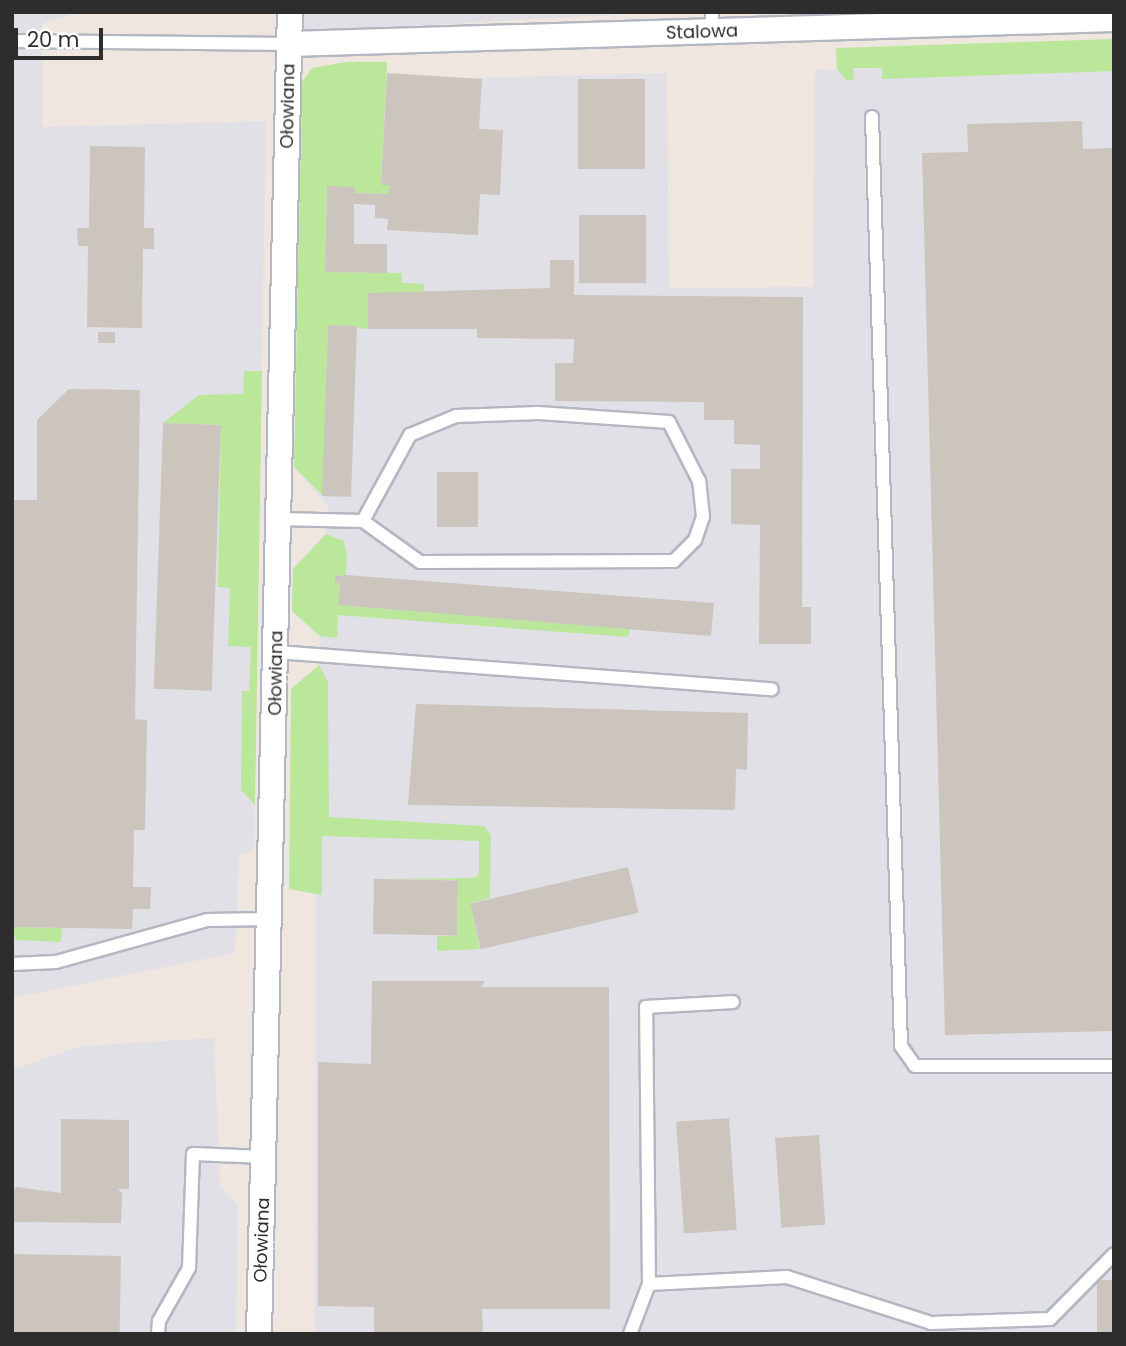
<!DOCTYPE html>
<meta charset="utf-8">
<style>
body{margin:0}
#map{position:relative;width:1126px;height:1346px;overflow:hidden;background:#efe7df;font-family:Poppins,sans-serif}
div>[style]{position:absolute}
.industrial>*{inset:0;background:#e1e0e7}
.green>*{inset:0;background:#bae79a}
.building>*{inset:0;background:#cbc5bd;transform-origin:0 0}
.roads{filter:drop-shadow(2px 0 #b3b7c1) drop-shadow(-2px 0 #b3b7c1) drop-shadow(0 2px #b3b7c1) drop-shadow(0 -2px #b3b7c1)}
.service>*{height:12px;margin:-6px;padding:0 6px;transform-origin:6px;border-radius:6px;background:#fff}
.minor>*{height:24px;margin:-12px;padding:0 12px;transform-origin:12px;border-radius:12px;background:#fff}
span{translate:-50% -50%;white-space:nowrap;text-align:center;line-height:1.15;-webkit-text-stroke:5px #fff;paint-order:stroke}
.street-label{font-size:18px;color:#2d2d2d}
.frame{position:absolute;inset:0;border:14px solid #2d2d2d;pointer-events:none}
.scale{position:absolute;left:14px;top:28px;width:89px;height:32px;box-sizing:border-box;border:4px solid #2d2d2d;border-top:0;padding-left:9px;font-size:21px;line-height:24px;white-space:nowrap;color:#2d2d2d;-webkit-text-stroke:5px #fff;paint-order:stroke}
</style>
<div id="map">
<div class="industrial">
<i style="clip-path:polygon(12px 12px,77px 12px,42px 24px,43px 127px,266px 121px,254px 850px,239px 855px,235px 953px,12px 998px)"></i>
<i style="clip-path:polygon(300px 12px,664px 12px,300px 32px)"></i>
<i style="clip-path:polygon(1114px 62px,1114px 1334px,315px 1334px,316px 830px,291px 689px,319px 665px,320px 637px,292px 611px,293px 569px,326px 534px,328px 506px,294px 467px,302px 82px,667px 73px,669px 288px,813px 287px,815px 70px)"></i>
<i style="clip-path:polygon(214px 1038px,220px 1186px,238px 1206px,236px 1334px,12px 1334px,12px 1070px,81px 1046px)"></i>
</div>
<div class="green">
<i style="clip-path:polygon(1114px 39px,1114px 71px,882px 79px,882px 68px,853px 68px,854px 80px,846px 80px,837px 69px,836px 48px)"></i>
<i style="clip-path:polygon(346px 62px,387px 62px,381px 184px,390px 185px,388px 194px,354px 193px,354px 187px,327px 187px,325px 272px,402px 273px,402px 283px,424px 284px,423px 294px,368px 293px,368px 329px,328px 325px,323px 496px,294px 467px,302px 82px,312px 68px)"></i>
<i style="clip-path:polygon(244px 371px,262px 371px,255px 805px,241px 790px,242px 691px,249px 691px,251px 647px,228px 646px,230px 588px,218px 587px,221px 425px,163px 423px,199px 395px,243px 394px)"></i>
<i style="clip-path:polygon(326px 534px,344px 541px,347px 555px,346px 575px,335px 576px,335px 583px,340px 583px,339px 605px,630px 629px,628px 637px,338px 615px,337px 638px,320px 636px,292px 611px,293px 569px)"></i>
<i style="clip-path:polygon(319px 665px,328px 682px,329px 817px,484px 826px,491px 835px,490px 898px,470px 903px,480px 949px,437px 951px,437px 936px,457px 936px,458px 880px,374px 879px,475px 878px,479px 873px,479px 841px,322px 836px,322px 895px,289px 889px,291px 689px)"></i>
<i style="clip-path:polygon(12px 927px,62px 928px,61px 942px,16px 940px)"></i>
</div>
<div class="building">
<i style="clip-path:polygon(387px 73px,482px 79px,479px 129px,503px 130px,500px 195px,480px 194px,478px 235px,387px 230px,388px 219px,375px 218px,375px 205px,354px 204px,354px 244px,387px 244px,387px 273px,325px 272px,327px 186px,355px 187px,354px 193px,388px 194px,390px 185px,381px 185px)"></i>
<i style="left:578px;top:79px;width:67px;height:90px"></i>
<i style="clip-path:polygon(1082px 121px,1083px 149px,1114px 148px,1114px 1031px,945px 1035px,922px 153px,968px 152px,967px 124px)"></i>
<i style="clip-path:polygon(90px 146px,145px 147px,144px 228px,154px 228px,154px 249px,143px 249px,142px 328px,87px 327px,88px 246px,78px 246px,77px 228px,89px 228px)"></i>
<i style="left:579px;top:215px;width:67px;height:68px"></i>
<i style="clip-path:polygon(550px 260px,574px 260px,574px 295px,803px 297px,802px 607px,811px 607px,811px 644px,759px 644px,760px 525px,731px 524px,731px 469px,760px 469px,760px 445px,734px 444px,734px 420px,704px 420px,704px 402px,555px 401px,555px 363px,573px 363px,574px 339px,477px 338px,477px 329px,368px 329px,368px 293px,550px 288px)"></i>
<i style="left:328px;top:325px;width:29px;height:171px;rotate:2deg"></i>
<i style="left:98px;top:332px;width:17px;height:11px"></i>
<i style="clip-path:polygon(69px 389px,140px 390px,135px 719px,147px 720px,145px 830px,134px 830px,133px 887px,151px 887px,150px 909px,133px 909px,132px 929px,12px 927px,12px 500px,37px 500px,37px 420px)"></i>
<i style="left:163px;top:423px;width:58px;height:266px;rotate:2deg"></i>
<i style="left:437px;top:472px;width:41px;height:55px"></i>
<i style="clip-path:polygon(346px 575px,714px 603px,711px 636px,338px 605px,340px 583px,335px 583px,335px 576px)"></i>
<i style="clip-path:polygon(416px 704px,748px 713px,747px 770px,736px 769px,735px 810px,408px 805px)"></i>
<i style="left:628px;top:867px;width:47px;height:162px;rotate:77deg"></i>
<i style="left:374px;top:879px;width:84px;height:55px;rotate:1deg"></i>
<i style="clip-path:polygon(372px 981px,485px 981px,481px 987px,609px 987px,610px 1309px,482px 1309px,483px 1334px,374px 1334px,374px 1307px,318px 1306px,318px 1062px,371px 1064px)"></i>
<i style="left:729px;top:1118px;width:112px;height:53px;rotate:86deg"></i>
<i style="clip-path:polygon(61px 1119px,129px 1120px,129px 1189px,118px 1189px,122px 1193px,121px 1223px,12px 1222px,12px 1192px,16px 1187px,61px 1193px)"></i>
<i style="left:819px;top:1135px;width:90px;height:44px;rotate:86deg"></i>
<i style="left:12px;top:1254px;width:109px;height:80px;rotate:1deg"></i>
<i style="left:1114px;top:1280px;width:54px;height:17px;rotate:90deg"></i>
</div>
<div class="roads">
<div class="service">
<i style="left:712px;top:12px;width:20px;rotate:90deg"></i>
<i style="left:12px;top:41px;width:278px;rotate:0.6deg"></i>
<i style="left:872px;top:117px;width:929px;rotate:88.21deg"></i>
<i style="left:901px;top:1046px;width:24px;rotate:55deg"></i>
<i style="left:915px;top:1066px;width:199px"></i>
<i style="left:279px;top:519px;width:84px;rotate:1.4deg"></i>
<i style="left:363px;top:521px;width:70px;rotate:35.7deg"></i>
<i style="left:420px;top:562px;width:254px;rotate:-0.2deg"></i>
<i style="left:674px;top:561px;width:30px;rotate:-45deg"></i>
<i style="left:695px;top:540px;width:24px;rotate:-71deg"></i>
<i style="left:703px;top:517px;width:36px;rotate:-96deg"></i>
<i style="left:699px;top:481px;width:66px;rotate:-117deg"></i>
<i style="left:669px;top:422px;width:131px;rotate:-176.1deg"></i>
<i style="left:538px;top:413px;width:82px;rotate:177.9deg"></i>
<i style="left:456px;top:416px;width:50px;rotate:157.6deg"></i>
<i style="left:410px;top:435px;width:98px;rotate:118.7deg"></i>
<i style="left:276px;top:652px;width:497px;rotate:4.3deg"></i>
<i style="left:12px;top:964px;width:44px;rotate:-2.6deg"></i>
<i style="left:56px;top:962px;width:157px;rotate:-15.5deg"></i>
<i style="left:207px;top:920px;width:63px;rotate:-0.9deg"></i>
<i style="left:649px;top:1284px;width:138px;rotate:-2.9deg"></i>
<i style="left:787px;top:1277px;width:151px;rotate:17.7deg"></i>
<i style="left:931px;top:1323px;width:119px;rotate:-1.9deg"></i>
<i style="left:1050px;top:1319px;width:91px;rotate:-45.4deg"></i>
<i style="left:158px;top:1334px;width:13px;rotate:-86deg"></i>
<i style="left:159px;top:1321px;width:61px;rotate:-60.5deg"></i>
<i style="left:189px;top:1268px;width:114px;rotate:-88deg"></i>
<i style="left:193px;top:1154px;width:71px;rotate:2.4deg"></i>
<i style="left:630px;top:1334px;width:53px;rotate:-69.2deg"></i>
<i style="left:649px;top:1284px;width:277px;rotate:-90.6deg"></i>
<i style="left:646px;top:1007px;width:87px;rotate:-3.3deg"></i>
</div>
<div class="minor">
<i style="left:290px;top:44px;width:824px;rotate:-1.74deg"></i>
<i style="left:259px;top:1334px;width:1322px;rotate:-88.66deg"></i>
</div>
</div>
<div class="street-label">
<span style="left:702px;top:32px;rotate:-2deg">Stalowa</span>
<span style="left:288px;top:106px;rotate:-89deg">Ołowiana</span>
<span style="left:276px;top:673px;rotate:-89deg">Ołowiana</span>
<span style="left:262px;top:1240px;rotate:-88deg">Ołowiana</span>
</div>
<div class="frame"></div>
<div class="scale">20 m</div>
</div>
